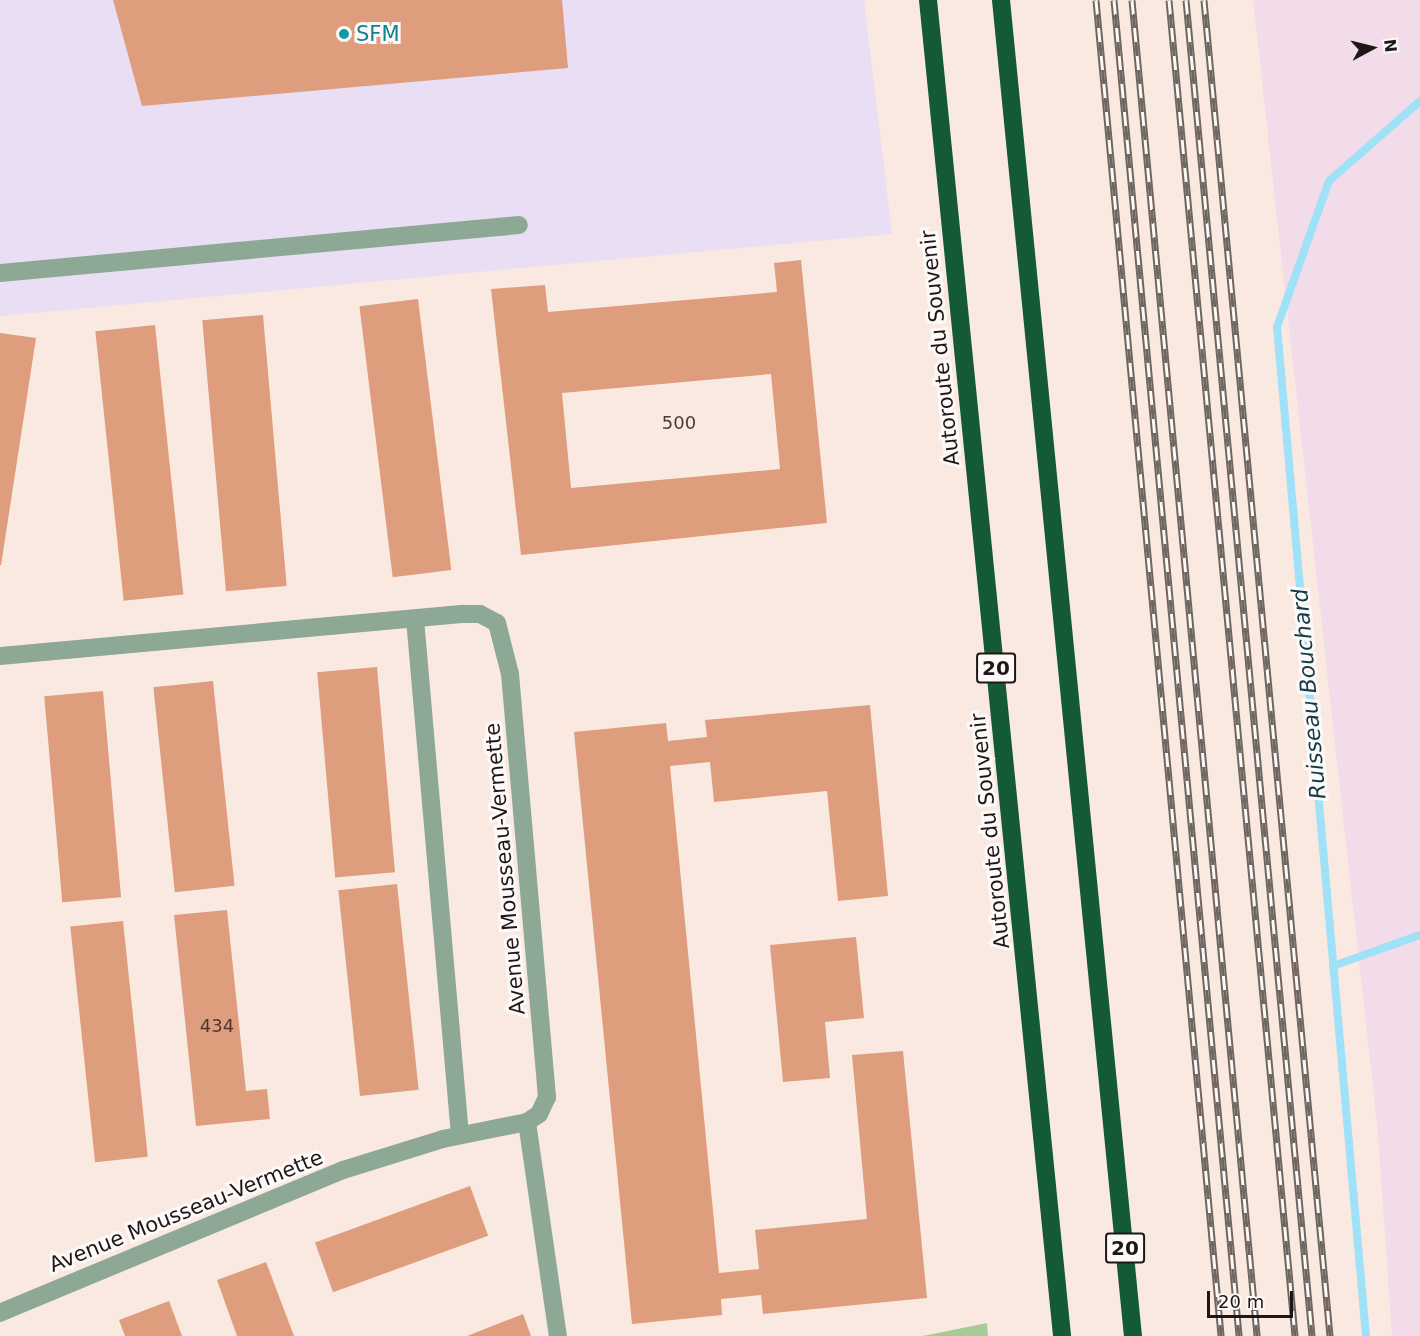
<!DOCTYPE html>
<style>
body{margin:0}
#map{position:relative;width:1420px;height:1336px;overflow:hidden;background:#fae9e1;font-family:"DejaVu Sans",sans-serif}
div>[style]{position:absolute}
.commercial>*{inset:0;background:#e9def3}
.industrial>*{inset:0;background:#f2dce9}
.green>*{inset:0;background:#a7cb96}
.stream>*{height:8px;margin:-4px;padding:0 4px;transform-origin:4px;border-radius:4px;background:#9fe2f7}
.building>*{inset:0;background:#de9d7c;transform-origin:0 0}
.minor>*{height:18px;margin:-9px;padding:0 9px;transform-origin:9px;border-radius:9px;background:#8da996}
.highway>*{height:18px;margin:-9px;padding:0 9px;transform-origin:9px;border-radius:9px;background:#145a36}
.rail>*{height:7px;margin-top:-3.5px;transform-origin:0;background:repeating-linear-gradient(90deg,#fdf9f8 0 14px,#706661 0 28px);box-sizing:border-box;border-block:2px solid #706661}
.dots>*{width:16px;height:16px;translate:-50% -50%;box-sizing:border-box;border:3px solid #fdf9f8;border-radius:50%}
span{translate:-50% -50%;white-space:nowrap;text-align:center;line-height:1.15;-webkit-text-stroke:6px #fdf9f8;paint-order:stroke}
.number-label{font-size:18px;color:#4d392f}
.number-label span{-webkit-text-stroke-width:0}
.shield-label span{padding:2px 4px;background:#fdf9f8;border:2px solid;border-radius:4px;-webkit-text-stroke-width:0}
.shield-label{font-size:20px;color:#1d1815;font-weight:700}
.culture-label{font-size:21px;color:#0d838f}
.left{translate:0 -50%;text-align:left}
.street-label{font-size:21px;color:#1d1815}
.water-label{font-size:22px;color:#133b47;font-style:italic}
.north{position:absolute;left:1342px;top:18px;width:60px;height:60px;-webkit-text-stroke:4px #fdf9f8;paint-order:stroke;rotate:83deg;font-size:16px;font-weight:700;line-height:24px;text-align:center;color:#1d1815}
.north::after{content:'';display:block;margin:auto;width:21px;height:27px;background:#1d1815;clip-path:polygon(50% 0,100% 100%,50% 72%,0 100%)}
.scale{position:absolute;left:1207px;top:1291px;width:86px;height:27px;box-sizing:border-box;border:3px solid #1d1815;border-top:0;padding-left:8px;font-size:18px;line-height:21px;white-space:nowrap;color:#1d1815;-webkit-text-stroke:4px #fdf9f8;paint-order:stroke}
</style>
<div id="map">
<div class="commercial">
<i style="clip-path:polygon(0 0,864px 0,892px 234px,0 316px)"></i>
</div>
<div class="industrial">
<i style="clip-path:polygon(1253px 0,1420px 0,1420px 1336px,1392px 1336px,1378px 1134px)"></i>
</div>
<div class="green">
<i style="clip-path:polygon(987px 1323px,988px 1336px,923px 1336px)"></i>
</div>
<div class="stream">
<i style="left:1333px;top:966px;width:92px;rotate:-19.6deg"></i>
<i style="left:1366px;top:1336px;width:1013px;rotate:-95.04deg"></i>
<i style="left:1277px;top:327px;width:155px;rotate:-70.4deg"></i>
<i style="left:1329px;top:181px;width:121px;rotate:-41.3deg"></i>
</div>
<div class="building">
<i style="clip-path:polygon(113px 0,562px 0,568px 68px,142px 106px)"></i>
<i style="clip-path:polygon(evenodd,801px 260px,827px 523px,521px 555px,491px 289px,545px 285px,548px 312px,777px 292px,774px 263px,801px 260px,771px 374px,780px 469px,571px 488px,562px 393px,771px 374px)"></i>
<i style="left:418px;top:299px;width:273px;height:59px;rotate:83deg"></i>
<i style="left:263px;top:315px;width:272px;height:61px;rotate:85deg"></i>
<i style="left:155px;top:325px;width:271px;height:60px;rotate:84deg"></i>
<i style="clip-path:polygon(0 333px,36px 338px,1px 565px,0 565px)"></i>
<i style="left:377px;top:667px;width:206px;height:60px;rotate:85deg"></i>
<i style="left:213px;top:681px;width:206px;height:60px;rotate:84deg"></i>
<i style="left:103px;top:691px;width:207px;height:59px;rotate:85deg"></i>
<i style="clip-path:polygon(870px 705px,888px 896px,838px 901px,827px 791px,714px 802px,710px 762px,670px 766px,719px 1273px,759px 1269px,755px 1230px,867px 1219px,852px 1055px,903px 1051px,927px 1298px,763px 1314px,761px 1295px,721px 1299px,722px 1315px,632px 1324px,574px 732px,666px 723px,668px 741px,707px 737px,705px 720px)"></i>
<i style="left:397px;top:884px;width:207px;height:59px;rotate:84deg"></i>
<i style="clip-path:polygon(227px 910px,246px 1091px,267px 1089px,270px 1119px,196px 1126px,174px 915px)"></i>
<i style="left:123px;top:921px;width:237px;height:53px;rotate:84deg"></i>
<i style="clip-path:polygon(856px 937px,864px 1018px,825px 1022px,830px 1078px,783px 1082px,770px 945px)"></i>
<i style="left:470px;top:1186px;width:53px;height:165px;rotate:70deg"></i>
<i style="clip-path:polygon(266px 1262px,294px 1336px,237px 1336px,217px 1280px)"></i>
<i style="clip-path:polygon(169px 1301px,182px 1336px,125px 1336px,119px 1320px)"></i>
<i style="clip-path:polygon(523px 1314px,531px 1336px,467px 1336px)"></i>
</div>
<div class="minor">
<i style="left:0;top:273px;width:521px;rotate:-5.28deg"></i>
<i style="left:415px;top:619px;width:518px;rotate:85.02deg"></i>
<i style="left:0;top:656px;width:466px;rotate:-5.2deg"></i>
<i style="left:464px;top:614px;width:16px"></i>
<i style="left:480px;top:614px;width:19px;rotate:28deg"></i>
<i style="left:497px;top:623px;width:53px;rotate:75.7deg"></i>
<i style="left:510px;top:674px;width:425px;rotate:85deg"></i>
<i style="left:547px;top:1097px;width:19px;rotate:115deg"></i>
<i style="left:539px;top:1114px;width:14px;rotate:146deg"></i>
<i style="left:527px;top:1122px;width:86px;rotate:168.6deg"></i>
<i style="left:443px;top:1139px;width:105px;rotate:162.8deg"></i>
<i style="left:343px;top:1170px;width:372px;rotate:157.4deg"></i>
<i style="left:527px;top:1122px;width:216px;rotate:81.8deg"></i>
</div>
<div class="highway">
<i style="left:928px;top:0;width:1343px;rotate:84.27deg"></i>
<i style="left:1001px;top:0;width:1343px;rotate:84.36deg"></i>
</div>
<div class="rail">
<i style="left:1096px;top:0;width:1342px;rotate:84.65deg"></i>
<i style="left:1114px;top:0;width:1342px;rotate:84.65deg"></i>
<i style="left:1132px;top:0;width:1342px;rotate:84.65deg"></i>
<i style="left:1169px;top:0;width:1342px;rotate:84.61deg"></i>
<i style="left:1186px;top:0;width:1342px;rotate:84.61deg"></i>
<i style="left:1204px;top:0;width:1342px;rotate:84.61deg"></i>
</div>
<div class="dots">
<i style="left:344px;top:34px;background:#0f9aa8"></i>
</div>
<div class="number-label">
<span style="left:679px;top:423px">500</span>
<span style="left:217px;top:1026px">434</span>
</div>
<div class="shield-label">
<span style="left:996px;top:668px">20</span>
<span style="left:1125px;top:1248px">20</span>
</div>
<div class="culture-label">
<span class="left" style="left:356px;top:34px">SFM</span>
</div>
<div class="street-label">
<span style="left:940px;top:348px;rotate:-96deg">Autoroute du Souvenir</span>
<span style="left:990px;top:831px;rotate:-96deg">Autoroute du Souvenir</span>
<span style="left:505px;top:869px;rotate:-95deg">Avenue Mousseau-Vermette</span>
<span style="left:186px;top:1211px;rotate:-22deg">Avenue Mousseau-Vermette</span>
</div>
<div class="water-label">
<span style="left:1309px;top:694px;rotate:-95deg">Ruisseau Bouchard</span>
</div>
<div class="north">N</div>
<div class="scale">20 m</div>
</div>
